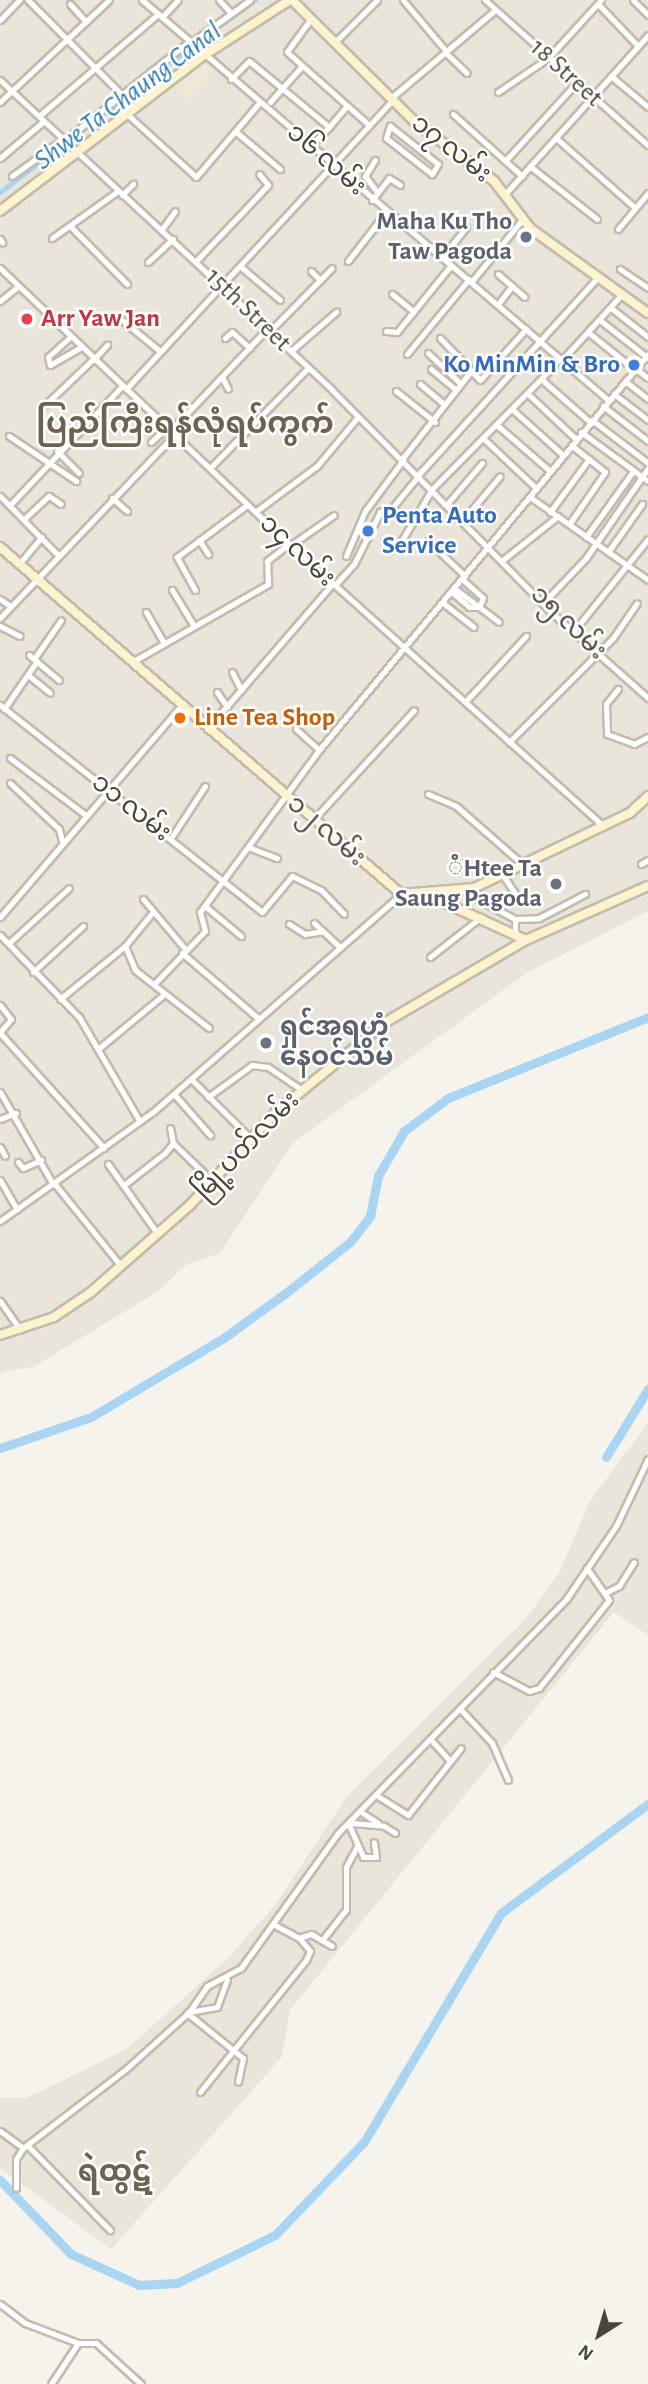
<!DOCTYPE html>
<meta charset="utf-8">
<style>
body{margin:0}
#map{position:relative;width:648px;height:2384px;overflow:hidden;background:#f6f3ec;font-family:"Alegreya Sans","Noto Sans Myanmar",sans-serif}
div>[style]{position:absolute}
.residential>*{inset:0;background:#eae5da}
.education>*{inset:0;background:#efe8d6}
.canal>*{height:5px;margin:-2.5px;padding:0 2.5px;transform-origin:2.5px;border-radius:2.5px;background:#a9d4f2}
.river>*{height:9px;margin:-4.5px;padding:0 4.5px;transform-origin:4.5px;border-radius:4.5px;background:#a9d4f2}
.roads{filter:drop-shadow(2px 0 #c2bbae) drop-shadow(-2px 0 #c2bbae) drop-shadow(0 2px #c2bbae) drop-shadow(0 -2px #c2bbae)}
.street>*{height:5px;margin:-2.5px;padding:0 2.5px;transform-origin:2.5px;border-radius:2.5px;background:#fff}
.secondary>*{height:8px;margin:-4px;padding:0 4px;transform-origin:4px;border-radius:4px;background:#fff3cd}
.dots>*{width:19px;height:19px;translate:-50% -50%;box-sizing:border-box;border:4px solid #fff;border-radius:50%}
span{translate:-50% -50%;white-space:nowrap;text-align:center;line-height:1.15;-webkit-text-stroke:5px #fff;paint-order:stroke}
.street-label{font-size:26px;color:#4b4439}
.worship-label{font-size:26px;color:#5b616d;font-weight:700}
.right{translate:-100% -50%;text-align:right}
.left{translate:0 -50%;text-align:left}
.health-label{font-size:26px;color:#be3a42;font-weight:700}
.shop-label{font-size:26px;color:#366cbe;font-weight:700}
.food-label{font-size:26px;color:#c56008;font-weight:700}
.water-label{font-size:28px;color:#2e7ab2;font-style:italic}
.quarter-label{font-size:30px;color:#6e6250;font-weight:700}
.north{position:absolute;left:564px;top:2300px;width:70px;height:70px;-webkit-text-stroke:5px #fff;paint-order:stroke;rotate:217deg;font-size:19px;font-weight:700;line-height:28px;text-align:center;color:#4b4439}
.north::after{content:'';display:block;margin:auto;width:24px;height:32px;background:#4b4439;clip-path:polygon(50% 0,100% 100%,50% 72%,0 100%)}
</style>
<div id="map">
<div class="residential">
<i style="clip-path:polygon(0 0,648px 0,648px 911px,528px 972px,293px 1143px,220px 1253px,186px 1265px,157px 1292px,33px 1367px,0 1372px)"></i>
<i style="clip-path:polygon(648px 1423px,648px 1635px,614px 1612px,290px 2010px,282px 2057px,111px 2249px,0 2168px,0 2098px,26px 2098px,127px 2049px,229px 1957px,275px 1905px,347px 1796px,525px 1620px,559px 1573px,590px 1501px)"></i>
</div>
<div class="education">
<i style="clip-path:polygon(203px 61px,213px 69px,190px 99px,171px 84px)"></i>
</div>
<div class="canal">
<i style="left:234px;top:15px;width:26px;rotate:-36deg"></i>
<i style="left:81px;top:131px;width:183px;rotate:-37.4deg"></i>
<i style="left:0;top:192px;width:84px;rotate:-37.3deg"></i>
</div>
<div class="river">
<i style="left:0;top:1448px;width:96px;rotate:-18.8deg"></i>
<i style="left:91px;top:1417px;width:156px;rotate:-30.8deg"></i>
<i style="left:225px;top:1337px;width:77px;rotate:-36deg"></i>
<i style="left:287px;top:1292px;width:80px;rotate:-38.4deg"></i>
<i style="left:350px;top:1242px;width:33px;rotate:-52deg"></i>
<i style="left:370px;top:1216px;width:41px;rotate:-78.7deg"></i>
<i style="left:378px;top:1176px;width:52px;rotate:-60deg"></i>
<i style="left:404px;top:1131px;width:55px;rotate:-36.9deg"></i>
<i style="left:448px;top:1098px;width:216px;rotate:-22deg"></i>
<i style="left:606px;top:1457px;width:80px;rotate:-58.3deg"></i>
<i style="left:0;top:2180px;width:103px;rotate:46.2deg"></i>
<i style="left:71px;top:2254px;width:75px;rotate:24.5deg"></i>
<i style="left:139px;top:2285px;width:38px;rotate:-3deg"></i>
<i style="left:177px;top:2283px;width:109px;rotate:-26.1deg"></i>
<i style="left:275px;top:2235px;width:129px;rotate:-46.3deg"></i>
<i style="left:364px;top:2142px;width:267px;rotate:-59.1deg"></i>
<i style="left:501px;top:1913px;width:183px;rotate:-36.6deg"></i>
</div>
<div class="roads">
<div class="street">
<i style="left:28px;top:0;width:134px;rotate:45.3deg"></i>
<i style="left:142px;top:0;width:614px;rotate:40.64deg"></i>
<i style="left:219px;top:0;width:18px;rotate:47deg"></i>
<i style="left:403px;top:0;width:67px;rotate:49.9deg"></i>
<i style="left:485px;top:0;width:218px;rotate:41.7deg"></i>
<i style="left:633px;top:0;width:21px;rotate:45deg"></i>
<i style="left:70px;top:4px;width:24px;rotate:48deg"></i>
<i style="left:598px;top:4px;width:58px;rotate:46.4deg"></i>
<i style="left:162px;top:17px;width:23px;rotate:-47deg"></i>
<i style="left:0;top:20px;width:28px;rotate:-46deg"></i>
<i style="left:310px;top:20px;width:39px;rotate:126deg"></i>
<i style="left:287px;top:52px;width:110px;rotate:41.7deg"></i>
<i style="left:334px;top:43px;width:61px;rotate:-45deg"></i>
<i style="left:189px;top:44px;width:75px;rotate:-35.8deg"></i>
<i style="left:445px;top:52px;width:30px;rotate:44deg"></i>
<i style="left:611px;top:76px;width:48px;rotate:40deg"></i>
<i style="left:231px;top:79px;width:25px;rotate:-45deg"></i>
<i style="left:249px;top:61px;width:104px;rotate:39.5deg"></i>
<i style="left:329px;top:127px;width:26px;rotate:-50deg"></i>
<i style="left:0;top:80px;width:453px;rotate:43deg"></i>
<i style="left:331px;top:389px;width:313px;rotate:45.4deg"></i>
<i style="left:551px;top:612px;width:130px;rotate:41.6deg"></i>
<i style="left:498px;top:92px;width:60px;rotate:-34.2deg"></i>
<i style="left:548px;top:58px;width:79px;rotate:-47.6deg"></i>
<i style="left:391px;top:98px;width:136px;rotate:-40.2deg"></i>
<i style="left:0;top:102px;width:149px;rotate:-43.1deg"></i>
<i style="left:270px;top:102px;width:48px;rotate:-48.4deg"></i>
<i style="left:127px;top:114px;width:93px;rotate:42.4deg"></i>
<i style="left:196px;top:177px;width:97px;rotate:-49.6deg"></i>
<i style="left:453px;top:114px;width:93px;rotate:41.9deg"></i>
<i style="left:39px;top:116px;width:157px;rotate:-40.6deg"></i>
<i style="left:390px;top:126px;width:61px;rotate:38.4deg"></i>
<i style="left:438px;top:164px;width:12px;rotate:121deg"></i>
<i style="left:432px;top:174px;width:58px;rotate:-142deg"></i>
<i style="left:386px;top:138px;width:13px;rotate:-72deg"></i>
<i style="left:235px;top:131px;width:59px;rotate:40.2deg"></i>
<i style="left:556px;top:138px;width:106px;rotate:41.5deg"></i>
<i style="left:65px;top:140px;width:156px;rotate:-38.5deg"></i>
<i style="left:309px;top:147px;width:28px;rotate:-45deg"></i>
<i style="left:0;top:158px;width:57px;rotate:-40.1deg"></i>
<i style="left:375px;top:160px;width:19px;rotate:122deg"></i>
<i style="left:365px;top:176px;width:20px;rotate:53deg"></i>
<i style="left:506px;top:160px;width:104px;rotate:-47.7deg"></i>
<i style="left:531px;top:167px;width:84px;rotate:38.2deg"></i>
<i style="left:12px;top:176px;width:63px;rotate:-36deg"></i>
<i style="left:505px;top:194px;width:214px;rotate:-48deg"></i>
<i style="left:122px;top:195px;width:16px;rotate:-45deg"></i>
<i style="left:372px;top:200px;width:28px;rotate:-52deg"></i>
<i style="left:389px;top:178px;width:13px;rotate:32deg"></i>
<i style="left:71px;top:227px;width:80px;rotate:45.5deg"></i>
<i style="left:162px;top:229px;width:22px;rotate:-54deg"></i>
<i style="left:618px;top:229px;width:47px;rotate:-50.2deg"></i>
<i style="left:52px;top:238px;width:81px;rotate:-35.5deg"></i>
<i style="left:0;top:239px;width:4px;rotate:56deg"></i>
<i style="left:442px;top:257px;width:38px;rotate:-51deg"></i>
<i style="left:196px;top:261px;width:105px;rotate:-46.5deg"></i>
<i style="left:268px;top:185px;width:14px;rotate:-129deg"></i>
<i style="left:348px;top:261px;width:62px;rotate:-52.2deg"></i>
<i style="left:148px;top:262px;width:34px;rotate:-43deg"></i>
<i style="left:241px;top:267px;width:51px;rotate:40.2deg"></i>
<i style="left:0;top:268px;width:400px;rotate:43.7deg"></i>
<i style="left:289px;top:544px;width:421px;rotate:41.9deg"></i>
<i style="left:620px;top:269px;width:34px;rotate:34deg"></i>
<i style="left:311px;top:271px;width:13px;rotate:45deg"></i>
<i style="left:498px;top:274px;width:35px;rotate:41deg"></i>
<i style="left:472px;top:281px;width:79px;rotate:-50.7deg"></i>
<i style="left:392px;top:294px;width:28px;rotate:39deg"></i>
<i style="left:0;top:301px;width:22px;rotate:-39deg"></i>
<i style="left:498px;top:304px;width:23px;rotate:-52deg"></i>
<i style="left:611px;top:308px;width:47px;rotate:38.1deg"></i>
<i style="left:122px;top:320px;width:50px;rotate:39.4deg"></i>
<i style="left:601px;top:321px;width:60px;rotate:38.2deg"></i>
<i style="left:270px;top:331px;width:88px;rotate:-45.5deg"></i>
<i style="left:386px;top:331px;width:11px;rotate:5deg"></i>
<i style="left:397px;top:332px;width:86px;rotate:-51.1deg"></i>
<i style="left:589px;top:333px;width:59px;rotate:38.8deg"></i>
<i style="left:69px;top:338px;width:28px;rotate:138deg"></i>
<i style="left:48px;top:357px;width:8px;rotate:76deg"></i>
<i style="left:50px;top:365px;width:34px;rotate:-30deg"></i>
<i style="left:225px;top:338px;width:9px;rotate:-41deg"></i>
<i style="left:232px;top:332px;width:24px;rotate:42deg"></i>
<i style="left:440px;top:338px;width:58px;rotate:46.4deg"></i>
<i style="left:480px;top:380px;width:69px;rotate:-48deg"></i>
<i style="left:291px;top:351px;width:60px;rotate:-40.9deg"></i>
<i style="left:428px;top:353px;width:44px;rotate:43.2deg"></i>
<i style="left:407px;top:354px;width:97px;rotate:-50.4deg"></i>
<i style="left:93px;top:360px;width:21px;rotate:-47deg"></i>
<i style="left:562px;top:360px;width:89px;rotate:-47.7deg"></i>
<i style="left:431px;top:369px;width:31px;rotate:40deg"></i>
<i style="left:636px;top:369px;width:15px;rotate:37deg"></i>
<i style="left:222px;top:377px;width:13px;rotate:63deg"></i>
<i style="left:541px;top:379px;width:28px;rotate:-48deg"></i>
<i style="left:625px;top:381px;width:29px;rotate:38deg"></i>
<i style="left:420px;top:384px;width:30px;rotate:40deg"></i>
<i style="left:126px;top:389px;width:392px;rotate:-47.3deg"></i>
<i style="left:396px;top:391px;width:50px;rotate:38.5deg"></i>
<i style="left:528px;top:394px;width:66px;rotate:43.2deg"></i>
<i style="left:614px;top:394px;width:43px;rotate:37.4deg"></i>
<i style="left:46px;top:404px;width:64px;rotate:-43.7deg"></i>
<i style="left:603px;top:406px;width:57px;rotate:37.9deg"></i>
<i style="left:513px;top:410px;width:67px;rotate:42deg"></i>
<i style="left:592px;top:420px;width:71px;rotate:37.5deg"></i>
<i style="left:498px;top:426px;width:69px;rotate:40.9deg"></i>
<i style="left:171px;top:430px;width:139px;rotate:-46.5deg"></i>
<i style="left:581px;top:432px;width:83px;rotate:36.2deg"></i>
<i style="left:9px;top:436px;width:81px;rotate:33.9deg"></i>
<i style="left:485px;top:440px;width:70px;rotate:43.3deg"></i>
<i style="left:151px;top:442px;width:22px;rotate:-43deg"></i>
<i style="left:57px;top:451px;width:31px;rotate:45deg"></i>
<i style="left:402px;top:459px;width:112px;rotate:-51.9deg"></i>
<i style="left:210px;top:468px;width:140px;rotate:-45.6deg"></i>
<i style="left:418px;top:475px;width:266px;rotate:-47.7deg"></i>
<i style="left:0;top:496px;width:84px;rotate:45.5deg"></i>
<i style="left:530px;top:497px;width:144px;rotate:35.1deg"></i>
<i style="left:112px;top:498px;width:20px;rotate:41deg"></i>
<i style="left:447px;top:504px;width:54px;rotate:-49.5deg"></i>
<i style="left:10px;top:505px;width:163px;rotate:-46.7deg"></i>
<i style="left:255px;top:512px;width:77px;rotate:-36.6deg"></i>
<i style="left:317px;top:466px;width:64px;rotate:-50.1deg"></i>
<i style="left:550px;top:512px;width:66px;rotate:-53.7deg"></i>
<i style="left:24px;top:519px;width:34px;rotate:-43deg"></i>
<i style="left:49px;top:496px;width:14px;rotate:34deg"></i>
<i style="left:463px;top:520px;width:57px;rotate:-49.9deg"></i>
<i style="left:570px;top:523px;width:62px;rotate:-55.5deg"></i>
<i style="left:605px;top:472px;width:43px;rotate:-141.5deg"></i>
<i style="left:586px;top:537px;width:82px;rotate:-54.4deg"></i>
<i style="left:199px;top:540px;width:17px;rotate:57deg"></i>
<i style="left:428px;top:541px;width:51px;rotate:43.4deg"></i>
<i style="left:291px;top:545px;width:52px;rotate:-34.9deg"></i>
<i style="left:398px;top:547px;width:67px;rotate:-59.6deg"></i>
<i style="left:432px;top:489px;width:155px;rotate:-45.3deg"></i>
<i style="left:541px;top:379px;width:65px;rotate:41.3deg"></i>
<i style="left:608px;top:552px;width:59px;rotate:-54.7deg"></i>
<i style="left:346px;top:556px;width:49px;rotate:-67.1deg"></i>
<i style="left:365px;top:511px;width:64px;rotate:-53.3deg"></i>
<i style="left:504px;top:559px;width:69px;rotate:-38.5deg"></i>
<i style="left:19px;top:564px;width:35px;rotate:-50deg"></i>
<i style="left:462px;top:579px;width:28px;rotate:42deg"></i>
<i style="left:483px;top:598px;width:10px;rotate:114deg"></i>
<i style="left:335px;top:585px;width:28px;rotate:-48deg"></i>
<i style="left:354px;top:564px;width:58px;rotate:-63.4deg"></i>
<i style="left:380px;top:512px;width:13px;rotate:-18deg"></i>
<i style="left:392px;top:508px;width:43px;rotate:-50.7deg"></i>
<i style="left:454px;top:588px;width:56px;rotate:37.1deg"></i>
<i style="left:172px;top:590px;width:42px;rotate:58.6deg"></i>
<i style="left:195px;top:590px;width:38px;rotate:-119deg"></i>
<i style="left:177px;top:557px;width:87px;rotate:-36.6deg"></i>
<i style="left:452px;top:592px;width:23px;rotate:41deg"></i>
<i style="left:469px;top:607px;width:10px"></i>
<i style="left:0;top:599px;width:12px;rotate:35deg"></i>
<i style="left:443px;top:603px;width:39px;rotate:38deg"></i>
<i style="left:543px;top:603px;width:62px;rotate:-46.3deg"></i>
<i style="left:586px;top:558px;width:109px;rotate:-55.4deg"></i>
<i style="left:146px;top:612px;width:36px;rotate:60deg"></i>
<i style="left:0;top:618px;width:254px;rotate:-46.4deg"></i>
<i style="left:0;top:626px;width:22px;rotate:27deg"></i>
<i style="left:573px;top:632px;width:119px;rotate:-51.1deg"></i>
<i style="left:29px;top:655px;width:39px;rotate:40deg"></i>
<i style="left:34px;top:659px;width:47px;rotate:-55.3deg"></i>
<i style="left:132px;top:662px;width:157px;rotate:-29.8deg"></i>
<i style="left:268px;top:584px;width:23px;rotate:-92deg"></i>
<i style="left:267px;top:561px;width:28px;rotate:-38deg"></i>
<i style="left:232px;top:672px;width:20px;rotate:63deg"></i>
<i style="left:28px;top:675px;width:28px;rotate:39deg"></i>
<i style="left:618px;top:689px;width:19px;rotate:129deg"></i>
<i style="left:606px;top:704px;width:30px;rotate:88deg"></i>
<i style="left:607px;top:734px;width:29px;rotate:20deg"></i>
<i style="left:634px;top:744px;width:16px;rotate:-27deg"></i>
<i style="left:217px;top:692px;width:18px;rotate:56deg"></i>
<i style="left:465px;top:702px;width:90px;rotate:-47.3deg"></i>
<i style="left:0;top:705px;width:334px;rotate:38.3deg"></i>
<i style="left:262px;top:912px;width:47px;rotate:-50.2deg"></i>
<i style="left:292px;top:876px;width:32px;rotate:26deg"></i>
<i style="left:321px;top:890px;width:33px;rotate:46deg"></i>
<i style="left:4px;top:709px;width:58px;rotate:-55.5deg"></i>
<i style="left:207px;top:729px;width:193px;rotate:-49.2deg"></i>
<i style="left:296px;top:729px;width:31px;rotate:42deg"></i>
<i style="left:509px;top:742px;width:147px;rotate:-45deg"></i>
<i style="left:613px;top:638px;width:42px;rotate:-55.6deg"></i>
<i style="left:10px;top:758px;width:93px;rotate:37.1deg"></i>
<i style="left:10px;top:783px;width:67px;rotate:43.2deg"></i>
<i style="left:59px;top:829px;width:12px;rotate:76deg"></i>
<i style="left:428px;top:794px;width:30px;rotate:23deg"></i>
<i style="left:456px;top:806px;width:86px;rotate:41.2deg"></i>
<i style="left:313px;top:820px;width:149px;rotate:-47.4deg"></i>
<i style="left:171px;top:838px;width:62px;rotate:-56.8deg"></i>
<i style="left:248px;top:847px;width:31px;rotate:21deg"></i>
<i style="left:641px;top:864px;width:8px;rotate:-30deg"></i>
<i style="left:502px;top:874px;width:29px;rotate:56deg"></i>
<i style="left:463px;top:891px;width:59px;rotate:28.3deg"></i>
<i style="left:515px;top:919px;width:13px;rotate:90deg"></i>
<i style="left:143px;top:899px;width:67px;rotate:49.9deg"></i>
<i style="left:205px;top:906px;width:47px;rotate:39.8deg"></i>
<i style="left:152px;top:913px;width:43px;rotate:129.3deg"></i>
<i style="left:125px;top:946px;width:26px;rotate:67deg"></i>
<i style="left:135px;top:970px;width:94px;rotate:38.1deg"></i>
<i style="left:0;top:917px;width:278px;rotate:-49.4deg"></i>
<i style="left:515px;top:919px;width:24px;rotate:-2deg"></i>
<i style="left:539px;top:918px;width:52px;rotate:-27.6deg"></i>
<i style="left:314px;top:923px;width:34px;rotate:43deg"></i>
<i style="left:289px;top:924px;width:19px;rotate:32deg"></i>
<i style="left:305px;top:934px;width:18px;rotate:-9deg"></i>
<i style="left:0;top:935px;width:114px;rotate:46.1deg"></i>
<i style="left:79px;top:1017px;width:121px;rotate:59.8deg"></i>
<i style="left:9px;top:943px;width:81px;rotate:-42.5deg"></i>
<i style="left:182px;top:953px;width:101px;rotate:40.6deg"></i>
<i style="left:430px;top:957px;width:65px;rotate:-38.1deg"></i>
<i style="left:33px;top:972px;width:68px;rotate:-42.6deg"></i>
<i style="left:155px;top:983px;width:72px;rotate:-46.1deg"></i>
<i style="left:205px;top:931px;width:20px;rotate:-105deg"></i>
<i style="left:200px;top:912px;width:201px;rotate:-53.7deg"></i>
<i style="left:319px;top:750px;width:515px;rotate:-50.28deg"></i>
<i style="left:60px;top:999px;width:84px;rotate:-39.2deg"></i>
<i style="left:0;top:1005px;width:18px;rotate:52deg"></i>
<i style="left:11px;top:1019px;width:17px;rotate:130deg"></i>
<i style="left:0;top:1033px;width:155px;rotate:47.9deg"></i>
<i style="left:98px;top:1049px;width:83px;rotate:-39.6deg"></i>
<i style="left:191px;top:1079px;width:85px;rotate:45deg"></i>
<i style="left:0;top:1092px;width:106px;rotate:60.1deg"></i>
<i style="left:174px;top:1094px;width:55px;rotate:48.7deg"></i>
<i style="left:208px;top:1097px;width:54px;rotate:-36deg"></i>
<i style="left:252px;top:1065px;width:16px;rotate:7deg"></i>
<i style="left:268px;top:1067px;width:41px;rotate:34.1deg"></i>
<i style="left:0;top:1119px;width:17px;rotate:-21deg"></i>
<i style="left:173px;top:1143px;width:56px;rotate:44.3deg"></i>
<i style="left:0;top:1147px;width:10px;rotate:61deg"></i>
<i style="left:18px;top:1162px;width:8px;rotate:50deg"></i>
<i style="left:23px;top:1168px;width:20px;rotate:-24deg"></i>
<i style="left:108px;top:1164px;width:85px;rotate:54.6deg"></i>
<i style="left:0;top:1180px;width:34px;rotate:60deg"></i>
<i style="left:54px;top:1183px;width:107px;rotate:51.1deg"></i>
<i style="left:124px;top:1185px;width:52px;rotate:-38deg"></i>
<i style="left:165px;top:1153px;width:13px;rotate:-51deg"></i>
<i style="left:173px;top:1143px;width:15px;rotate:-101deg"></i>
<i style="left:0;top:1221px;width:188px;rotate:-35.5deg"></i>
<i style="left:153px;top:1112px;width:330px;rotate:-41.3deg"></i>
<i style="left:0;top:1301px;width:35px;rotate:55deg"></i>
<i style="left:607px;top:1592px;width:13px;rotate:-27deg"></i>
<i style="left:619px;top:1586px;width:28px;rotate:-58deg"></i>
<i style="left:493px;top:1672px;width:41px;rotate:27.8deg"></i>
<i style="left:529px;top:1691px;width:10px;rotate:-17deg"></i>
<i style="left:539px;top:1688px;width:112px;rotate:-51.5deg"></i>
<i style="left:609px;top:1600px;width:39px;rotate:-125deg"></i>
<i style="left:462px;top:1711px;width:44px;rotate:46.8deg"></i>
<i style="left:492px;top:1743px;width:40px;rotate:66.6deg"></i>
<i style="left:433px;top:1742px;width:25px;rotate:48deg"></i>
<i style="left:376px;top:1795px;width:38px;rotate:32deg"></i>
<i style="left:408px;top:1815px;width:85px;rotate:-51.7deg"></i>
<i style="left:361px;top:1812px;width:20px;rotate:33deg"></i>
<i style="left:352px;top:1823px;width:32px;rotate:5deg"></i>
<i style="left:384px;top:1826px;width:13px;rotate:32deg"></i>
<i style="left:349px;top:1825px;width:35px;rotate:66deg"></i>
<i style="left:363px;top:1857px;width:13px"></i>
<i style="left:376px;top:1857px;width:15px;rotate:-98deg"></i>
<i style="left:299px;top:1938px;width:13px;rotate:-18deg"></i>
<i style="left:311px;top:1934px;width:24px;rotate:30deg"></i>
<i style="left:323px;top:1939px;width:37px;rotate:-52deg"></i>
<i style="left:346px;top:1910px;width:43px;rotate:-90deg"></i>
<i style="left:346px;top:1867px;width:24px;rotate:-62deg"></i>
<i style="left:189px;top:2012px;width:28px;rotate:-10deg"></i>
<i style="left:217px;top:2007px;width:29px;rotate:-70deg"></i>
<i style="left:187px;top:2013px;width:72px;rotate:38.8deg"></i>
<i style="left:243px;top:2058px;width:24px;rotate:102deg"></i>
<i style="left:200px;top:2092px;width:169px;rotate:-51.2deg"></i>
<i style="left:306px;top:1960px;width:10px;rotate:-66deg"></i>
<i style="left:310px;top:1951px;width:17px;rotate:-130deg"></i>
<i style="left:299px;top:1938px;width:27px;rotate:-152deg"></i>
<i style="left:0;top:2131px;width:29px;rotate:36deg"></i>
<i style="left:27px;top:2145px;width:119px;rotate:45.7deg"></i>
<i style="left:16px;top:2188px;width:29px;rotate:-90deg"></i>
<i style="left:16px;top:2159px;width:13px;rotate:-58deg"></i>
<i style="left:23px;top:2148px;width:130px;rotate:-37.5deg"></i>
<i style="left:126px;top:2069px;width:85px;rotate:-42.1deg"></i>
<i style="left:189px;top:2012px;width:32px;rotate:-55deg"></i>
<i style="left:207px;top:1986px;width:38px;rotate:-28deg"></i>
<i style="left:241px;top:1968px;width:166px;rotate:-54.3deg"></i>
<i style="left:338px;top:1833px;width:328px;rotate:-45.7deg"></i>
<i style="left:567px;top:1598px;width:87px;rotate:-55.8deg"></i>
<i style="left:616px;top:1526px;width:74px;rotate:-64.5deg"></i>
<i style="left:0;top:2304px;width:31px;rotate:37deg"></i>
<i style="left:25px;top:2323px;width:57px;rotate:20.7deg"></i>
<i style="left:78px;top:2343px;width:18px"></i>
<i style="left:96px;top:2343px;width:61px;rotate:42.3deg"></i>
<i style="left:51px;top:2384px;width:49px;rotate:-56.6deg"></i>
</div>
<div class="secondary">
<i style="left:292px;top:0;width:173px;rotate:44.8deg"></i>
<i style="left:415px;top:122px;width:99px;rotate:36.8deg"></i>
<i style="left:494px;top:181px;width:59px;rotate:52.5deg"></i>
<i style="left:530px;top:228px;width:145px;rotate:35.8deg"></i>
<i style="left:0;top:211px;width:255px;rotate:-37.4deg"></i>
<i style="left:203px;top:56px;width:103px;rotate:-32.8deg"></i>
<i style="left:0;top:547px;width:530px;rotate:40.87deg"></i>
<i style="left:401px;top:894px;width:43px;rotate:10.8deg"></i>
<i style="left:443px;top:902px;width:91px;rotate:24.6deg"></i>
<i style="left:401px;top:894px;width:73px;rotate:-4.7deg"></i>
<i style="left:474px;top:888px;width:173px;rotate:-25.7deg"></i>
<i style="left:630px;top:813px;width:25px;rotate:-43deg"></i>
<i style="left:0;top:1335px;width:57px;rotate:-18.4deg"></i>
<i style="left:54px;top:1317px;width:45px;rotate:-34deg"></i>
<i style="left:91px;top:1292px;width:132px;rotate:-41.3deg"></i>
<i style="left:190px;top:1205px;width:127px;rotate:-47.2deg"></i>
<i style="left:276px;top:1112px;width:142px;rotate:-39.3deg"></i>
<i style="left:386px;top:1022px;width:162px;rotate:-30.4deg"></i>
<i style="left:526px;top:940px;width:133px;rotate:-23.9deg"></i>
</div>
</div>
<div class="dots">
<i style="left:526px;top:237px;background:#6b7280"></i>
<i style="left:27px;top:319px;background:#e0444e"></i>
<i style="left:634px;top:365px;background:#3f7fe0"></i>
<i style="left:368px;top:531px;background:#3f7fe0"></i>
<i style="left:180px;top:718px;background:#e8710a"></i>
<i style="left:556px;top:884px;background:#6b7280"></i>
<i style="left:266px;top:1043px;background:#6b7280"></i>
</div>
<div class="street-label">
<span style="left:566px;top:73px;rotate:42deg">18 Street</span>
<span style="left:451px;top:149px;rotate:38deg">၁၇ လမ်း</span>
<span style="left:326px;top:160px;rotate:41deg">၁၆ လမ်း</span>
<span style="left:248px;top:310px;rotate:44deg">15th Street</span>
<span style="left:297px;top:551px;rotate:43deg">၁၄ လမ်း</span>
<span style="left:568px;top:623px;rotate:44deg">၁၅ လမ်း</span>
<span style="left:131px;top:808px;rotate:38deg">၁၁ လမ်း</span>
<span style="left:326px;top:831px;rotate:41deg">၁၂ လမ်း</span>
<span style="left:247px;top:1146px;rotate:-46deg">မြို့ပတ်လမ်း</span>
</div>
<div class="worship-label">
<span class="right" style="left:512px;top:237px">Maha Ku Tho<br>Taw Pagoda</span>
<span class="right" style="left:542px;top:884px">ံHtee Ta<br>Saung Pagoda</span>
<span class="left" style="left:280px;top:1043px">ရှင်အရဟံ<br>နေဝင်သိမ်</span>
</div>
<div class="health-label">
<span class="left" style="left:41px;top:319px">Arr Yaw Jan</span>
</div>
<div class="shop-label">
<span class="right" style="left:620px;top:365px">Ko MinMin &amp; Bro</span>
<span class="left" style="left:382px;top:531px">Penta Auto<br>Service</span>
</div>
<div class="food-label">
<span class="left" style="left:194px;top:718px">Line Tea Shop</span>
</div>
<div class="water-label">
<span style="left:128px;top:96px;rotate:-37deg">Shwe Ta Chaung Canal</span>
</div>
<div class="quarter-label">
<span style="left:185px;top:424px">ပြည်ကြီးရန်လုံရပ်ကွက်</span>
<span style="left:115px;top:2172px">ရဲထွဋ်</span>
</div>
<div class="north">N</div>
</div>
